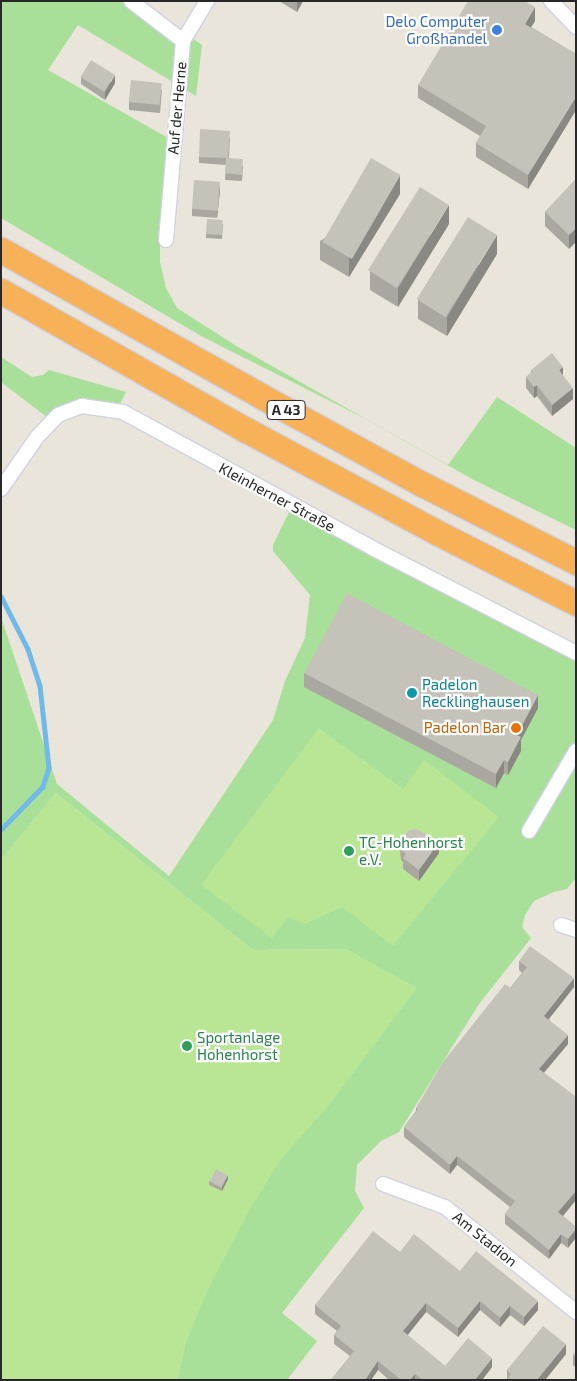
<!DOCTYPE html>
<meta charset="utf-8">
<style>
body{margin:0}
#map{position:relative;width:577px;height:1381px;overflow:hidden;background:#eae5da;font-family:"Exo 2",sans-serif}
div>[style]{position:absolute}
.green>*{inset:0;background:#a8df99}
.pitch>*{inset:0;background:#b9e695}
.stream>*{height:4.5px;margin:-2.25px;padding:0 2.25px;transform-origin:2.25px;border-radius:2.25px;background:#71b9e9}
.roads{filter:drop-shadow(1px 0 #d0d1e1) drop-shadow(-1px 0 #d0d1e1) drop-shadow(0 1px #d0d1e1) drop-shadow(0 -1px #d0d1e1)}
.street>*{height:14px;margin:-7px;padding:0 7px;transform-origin:7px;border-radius:7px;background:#fff}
.highway>*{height:25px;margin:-12.5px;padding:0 12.5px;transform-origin:12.5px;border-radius:12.5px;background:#f7b159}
.wall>*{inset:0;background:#a9a7a0}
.shaded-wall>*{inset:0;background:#8a8882}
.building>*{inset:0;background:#c5c2ba;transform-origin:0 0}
.dots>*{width:14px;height:14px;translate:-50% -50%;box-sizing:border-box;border:2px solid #fff;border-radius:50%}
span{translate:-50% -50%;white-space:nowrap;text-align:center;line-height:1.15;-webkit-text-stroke:4.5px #fff;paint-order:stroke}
.shield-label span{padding:1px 4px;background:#fff;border:1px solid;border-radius:4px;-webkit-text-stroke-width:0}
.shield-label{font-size:14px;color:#282828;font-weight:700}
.shop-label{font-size:15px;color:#366cbe}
.right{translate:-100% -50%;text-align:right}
.street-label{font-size:15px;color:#282828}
.culture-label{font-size:15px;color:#0d838f}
.left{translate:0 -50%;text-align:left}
.food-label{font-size:15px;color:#c56008}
.leisure-label{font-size:15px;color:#27864d}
.frame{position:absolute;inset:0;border:2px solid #282828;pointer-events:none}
</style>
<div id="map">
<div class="green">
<i style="clip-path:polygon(1px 1px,138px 1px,202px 45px,196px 96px,78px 25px,48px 70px,170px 139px,160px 234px,160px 262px,166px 288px,177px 308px,238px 347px,448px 465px,497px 397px,576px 448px,576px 530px,472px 479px,364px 418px,201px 336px,1px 218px)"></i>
<i style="clip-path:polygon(1px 357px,32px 377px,43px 375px,49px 370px,126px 392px,119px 406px,101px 402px,83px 403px,48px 418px,1px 382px)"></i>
<i style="clip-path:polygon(290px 510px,576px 659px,576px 878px,567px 889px,554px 892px,534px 901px,525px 915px,522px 927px,531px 938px,479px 1004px,399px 1132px,381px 1141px,357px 1165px,355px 1191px,364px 1208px,282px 1313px,317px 1341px,287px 1380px,177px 1380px,186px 1341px,347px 949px,253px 950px,56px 793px,1px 860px,1px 617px,57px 784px,169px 876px,273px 720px,285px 681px,305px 638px,310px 595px,273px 551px,273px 545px)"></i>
</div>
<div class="pitch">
<i style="clip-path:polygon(319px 728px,403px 789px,424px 760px,499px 817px,393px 946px,342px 907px,305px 924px,288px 917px,272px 938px,201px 885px)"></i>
<i style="clip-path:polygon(56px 793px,253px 950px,347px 949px,417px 988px,330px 1104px,282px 1158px,253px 1204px,211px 1283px,186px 1341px,177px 1380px,1px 1380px,1px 860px)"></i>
</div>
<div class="stream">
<i style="left:1px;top:596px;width:59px;rotate:63deg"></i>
<i style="left:28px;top:649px;width:39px;rotate:72deg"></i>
<i style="left:40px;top:686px;width:82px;rotate:83.7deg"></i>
<i style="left:49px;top:768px;width:20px;rotate:108deg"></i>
<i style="left:43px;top:787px;width:60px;rotate:134.3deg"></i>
</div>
<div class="roads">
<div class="street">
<i style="left:131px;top:1px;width:66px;rotate:37.6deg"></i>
<i style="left:551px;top:1px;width:36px;rotate:46deg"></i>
<i style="left:166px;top:240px;width:200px;rotate:-85.1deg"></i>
<i style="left:183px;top:41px;width:47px;rotate:-59deg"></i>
<i style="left:1px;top:489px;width:63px;rotate:-55.3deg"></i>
<i style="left:37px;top:437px;width:30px;rotate:-46deg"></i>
<i style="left:58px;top:415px;width:26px;rotate:-21deg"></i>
<i style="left:82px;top:406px;width:41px;rotate:8.3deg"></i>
<i style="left:123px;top:412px;width:286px;rotate:28.6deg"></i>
<i style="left:374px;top:549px;width:227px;rotate:27.2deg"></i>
<i style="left:529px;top:831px;width:93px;rotate:-59.6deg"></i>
<i style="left:561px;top:925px;width:16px;rotate:18deg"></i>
<i style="left:383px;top:1184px;width:66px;rotate:20.4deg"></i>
<i style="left:445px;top:1207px;width:168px;rotate:38.7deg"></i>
</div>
<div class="highway">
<i style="left:1px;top:250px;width:298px;rotate:29.3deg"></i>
<i style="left:261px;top:396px;width:183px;rotate:28.7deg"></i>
<i style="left:422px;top:484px;width:173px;rotate:26.9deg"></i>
<i style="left:1px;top:291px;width:282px;rotate:29.6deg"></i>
<i style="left:246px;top:430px;width:216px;rotate:28.2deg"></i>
<i style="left:436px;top:532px;width:157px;rotate:26.9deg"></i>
</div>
</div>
<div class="wall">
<i style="clip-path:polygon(279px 1px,303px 1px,297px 12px)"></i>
<i style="clip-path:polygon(535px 21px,531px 27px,576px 54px,576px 110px,528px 189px,476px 157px,476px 143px,480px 136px,418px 98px,418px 85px)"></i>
<i style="clip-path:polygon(81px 77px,115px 83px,105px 100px,81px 84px)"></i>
<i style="clip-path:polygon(162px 90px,160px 113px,129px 110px,129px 102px)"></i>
<i style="clip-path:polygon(230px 137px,229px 158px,243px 166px,242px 181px,225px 180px,226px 165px,199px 163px,199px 157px)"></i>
<i style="clip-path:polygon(576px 179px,569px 249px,545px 226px,545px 212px)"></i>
<i style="clip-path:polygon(220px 190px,217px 218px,192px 216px,192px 209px)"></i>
<i style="clip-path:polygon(400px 194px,349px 277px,320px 260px,320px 241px)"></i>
<i style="clip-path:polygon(223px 224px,222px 239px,206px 238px,206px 234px)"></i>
<i style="clip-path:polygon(449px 224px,398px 307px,370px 290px,370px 271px)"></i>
<i style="clip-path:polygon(497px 254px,447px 336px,418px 319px,418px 300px)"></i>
<i style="clip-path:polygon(531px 370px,563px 375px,573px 399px,552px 416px,537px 396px,534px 398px,526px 388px,526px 377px,531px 373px)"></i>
<i style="clip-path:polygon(304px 673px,538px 708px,521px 740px,521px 751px,508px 775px,504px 773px,496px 788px,304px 687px)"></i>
<i style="clip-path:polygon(400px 841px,439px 853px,419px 881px,403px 869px,403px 862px,401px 860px,400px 851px)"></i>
<i style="clip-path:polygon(519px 961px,574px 987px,549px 1019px,568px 1044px,544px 1073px,576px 1097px,576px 1200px,563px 1216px,576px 1227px,568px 1248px,561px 1243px,549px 1259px,505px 1224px,505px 1214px,510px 1207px,457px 1165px,450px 1174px,404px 1137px,404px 1127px,416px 1111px,416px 1108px,522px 973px,519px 970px)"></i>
<i style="clip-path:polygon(228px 1179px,222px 1191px,209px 1185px,209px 1181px)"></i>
<i style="clip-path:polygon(400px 1252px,460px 1271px,538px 1310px,524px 1326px,510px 1315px,500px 1327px,480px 1310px,458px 1337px,426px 1312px,407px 1335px,445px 1366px,492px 1367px,482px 1380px,389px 1380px,378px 1370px,371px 1380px,331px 1380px,350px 1356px,334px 1344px,334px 1335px,337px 1331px,315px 1314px,315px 1305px)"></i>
<i style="clip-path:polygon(576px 1351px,576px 1368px,573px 1365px,573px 1355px)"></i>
<i style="clip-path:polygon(566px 1354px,545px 1380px,507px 1380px,507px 1370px)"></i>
</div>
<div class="shaded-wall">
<i style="clip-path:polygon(297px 1px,303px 1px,297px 12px)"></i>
<i style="clip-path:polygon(535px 7px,535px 21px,525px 37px,525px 24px)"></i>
<i style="clip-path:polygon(115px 75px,115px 83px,105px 100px,105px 92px)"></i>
<i style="clip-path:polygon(576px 97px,576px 110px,528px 189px,528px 175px)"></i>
<i style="clip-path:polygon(400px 175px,400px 194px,349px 277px,349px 258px)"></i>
<i style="clip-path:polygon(220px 182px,220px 190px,217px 218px,217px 211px)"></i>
<i style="clip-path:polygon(449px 205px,449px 224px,398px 307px,398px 288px)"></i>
<i style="clip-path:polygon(576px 228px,576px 242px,569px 249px,569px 235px)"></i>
<i style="clip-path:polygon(497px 235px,497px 254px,447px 336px,447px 317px)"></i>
<i style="clip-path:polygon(563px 367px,563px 378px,559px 370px)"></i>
<i style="clip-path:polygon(537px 385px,537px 396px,534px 398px,534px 387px)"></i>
<i style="clip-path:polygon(573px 388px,573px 399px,552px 416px,552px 405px)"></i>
<i style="clip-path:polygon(538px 695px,538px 708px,521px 740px,521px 751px,508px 775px,508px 762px,517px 735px)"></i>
<i style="clip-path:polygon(504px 760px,504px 773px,496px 788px,496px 774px)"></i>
<i style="clip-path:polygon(439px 842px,439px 853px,419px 881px,419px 870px)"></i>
<i style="clip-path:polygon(574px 978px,574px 987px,544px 1025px,544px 1016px)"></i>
<i style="clip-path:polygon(568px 1035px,568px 1044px,539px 1078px,539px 1069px)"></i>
<i style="clip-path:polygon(457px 1156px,457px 1165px,450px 1174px,450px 1165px)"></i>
<i style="clip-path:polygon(228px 1175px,228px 1179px,222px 1191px,222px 1188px)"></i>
<i style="clip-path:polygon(576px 1191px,576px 1200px,558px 1222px,558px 1212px)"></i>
<i style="clip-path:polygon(576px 1229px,576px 1238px,568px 1248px,568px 1239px)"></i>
<i style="clip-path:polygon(561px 1234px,561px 1243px,549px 1259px,549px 1250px)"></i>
<i style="clip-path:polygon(480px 1301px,480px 1310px,458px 1337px,458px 1328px)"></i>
<i style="clip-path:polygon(538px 1301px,538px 1310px,524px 1326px,524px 1317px)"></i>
<i style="clip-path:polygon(426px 1303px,426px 1312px,403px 1341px,403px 1331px)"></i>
<i style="clip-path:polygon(510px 1306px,510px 1315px,500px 1327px,500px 1318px)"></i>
<i style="clip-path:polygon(566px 1344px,566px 1354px,545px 1380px,537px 1380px)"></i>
<i style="clip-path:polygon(492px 1358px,492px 1367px,482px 1380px,475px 1380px)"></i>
<i style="clip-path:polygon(378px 1361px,378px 1370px,371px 1380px,365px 1380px)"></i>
<i style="clip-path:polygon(415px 1374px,415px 1380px,410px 1380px)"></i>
</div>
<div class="building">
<i style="clip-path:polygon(468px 1px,525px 1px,535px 7px,525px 24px,576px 54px,576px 97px,528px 175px,476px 143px,486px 126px,418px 85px)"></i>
<i style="left:91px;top:60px;width:28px;height:20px;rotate:32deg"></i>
<i style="left:131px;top:80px;width:31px;height:22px;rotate:6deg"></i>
<i style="clip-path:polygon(200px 129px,230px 131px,228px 158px,243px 159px,242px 175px,225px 173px,226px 158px,199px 157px)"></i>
<i style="left:371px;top:158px;width:34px;height:97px;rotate:30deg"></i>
<i style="clip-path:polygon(576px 179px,576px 228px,569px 235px,545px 212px)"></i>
<i style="left:194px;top:180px;width:26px;height:29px;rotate:4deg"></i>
<i style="left:420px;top:187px;width:34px;height:98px;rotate:32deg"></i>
<i style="left:468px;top:217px;width:34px;height:97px;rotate:32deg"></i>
<i style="left:207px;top:219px;width:16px;height:15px;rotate:4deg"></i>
<i style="clip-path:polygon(552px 353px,563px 367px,559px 370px,573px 388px,552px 405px,537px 385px,534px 387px,526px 377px,532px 372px,531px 370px)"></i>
<i style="clip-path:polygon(347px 593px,538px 695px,517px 735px,521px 737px,508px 762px,504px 760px,496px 774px,304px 673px)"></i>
<i style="clip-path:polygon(417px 829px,439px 842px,419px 870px,403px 858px,406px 854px,401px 849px,400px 841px,409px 830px)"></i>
<i style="clip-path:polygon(530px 946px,574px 978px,544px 1016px,568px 1035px,539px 1069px,576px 1097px,576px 1191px,558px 1212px,576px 1227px,576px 1229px,568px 1239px,561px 1234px,549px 1250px,505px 1214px,515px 1201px,457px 1156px,450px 1165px,404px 1127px,418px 1109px,416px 1108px,443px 1062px,505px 984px,511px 988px,527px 967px,519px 961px)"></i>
<i style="left:216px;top:1169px;width:13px;height:14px;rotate:27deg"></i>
<i style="clip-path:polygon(373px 1231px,400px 1252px,414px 1234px,460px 1271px,476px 1251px,538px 1301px,524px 1317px,510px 1306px,500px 1318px,480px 1301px,458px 1328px,426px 1303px,403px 1331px,445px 1366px,468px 1338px,492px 1358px,475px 1380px,423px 1380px,415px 1374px,410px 1380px,401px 1380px,378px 1361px,365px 1380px,331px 1380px,354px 1351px,334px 1335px,341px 1326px,315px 1305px)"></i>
<i style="clip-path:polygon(543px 1326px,566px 1344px,537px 1380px,507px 1380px,511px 1374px,507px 1370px)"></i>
<i style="clip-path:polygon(576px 1351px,576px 1357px,573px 1355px)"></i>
</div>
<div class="dots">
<i style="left:497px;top:30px;background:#3f7fe0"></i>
<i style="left:412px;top:693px;background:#0f9aa8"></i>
<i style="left:516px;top:728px;background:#e8710a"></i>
<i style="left:349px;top:851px;background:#2e9e5b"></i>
<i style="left:187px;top:1046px;background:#2e9e5b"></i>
</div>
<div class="shield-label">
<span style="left:286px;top:410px">A 43</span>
</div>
<div class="shop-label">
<span class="right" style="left:487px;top:30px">Delo Computer<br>Großhandel</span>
</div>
<div class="street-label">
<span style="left:177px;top:108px;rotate:-85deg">Auf der Herne</span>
<span style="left:277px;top:497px;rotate:28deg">Kleinherner Straße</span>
<span style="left:485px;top:1239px;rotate:39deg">Am Stadion</span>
</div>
<div class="culture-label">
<span class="left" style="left:422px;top:693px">Padelon<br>Recklinghausen</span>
</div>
<div class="food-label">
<span class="right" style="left:506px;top:728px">Padelon Bar</span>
</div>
<div class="leisure-label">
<span class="left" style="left:359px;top:851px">TC-Hohenhorst<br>e.V.</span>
<span class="left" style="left:197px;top:1046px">Sportanlage<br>Hohenhorst</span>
</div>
<div class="frame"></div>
</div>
